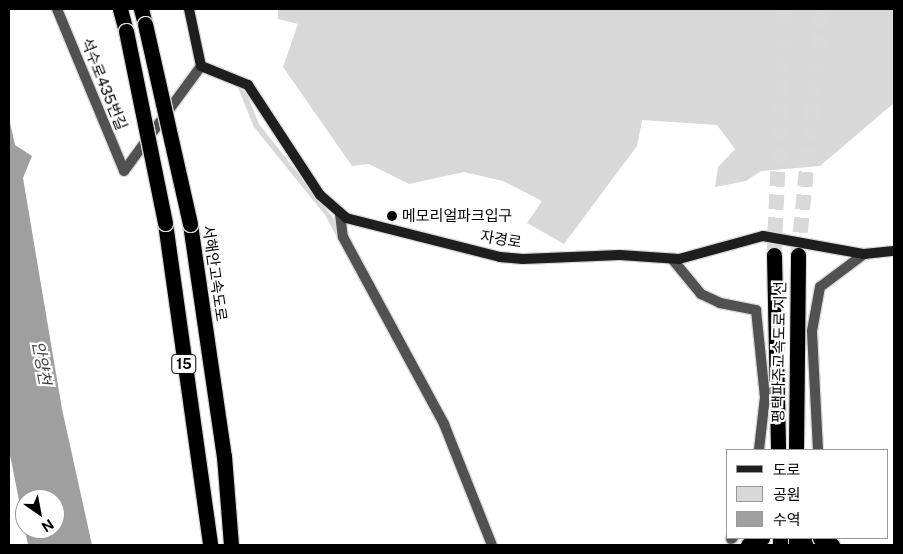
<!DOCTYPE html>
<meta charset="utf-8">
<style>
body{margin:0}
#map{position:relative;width:903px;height:554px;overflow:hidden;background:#fff;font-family:"Public Sans","Noto Sans KR",sans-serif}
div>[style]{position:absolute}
.green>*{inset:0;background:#d8d8d8}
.water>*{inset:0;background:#9f9f9f}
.highway-tunnel>*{height:15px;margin-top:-7.5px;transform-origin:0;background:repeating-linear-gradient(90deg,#d9d9d9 0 15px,transparent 0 23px)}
.roads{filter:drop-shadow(1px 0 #dbdbdb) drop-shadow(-1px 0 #dbdbdb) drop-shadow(0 1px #dbdbdb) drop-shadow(0 -1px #dbdbdb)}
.street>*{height:10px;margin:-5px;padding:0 5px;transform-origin:5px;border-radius:5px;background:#515151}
.secondary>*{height:10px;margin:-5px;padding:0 5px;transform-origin:5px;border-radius:5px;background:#1e1e1e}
.highway>*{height:15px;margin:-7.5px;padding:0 7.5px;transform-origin:7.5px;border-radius:7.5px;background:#000}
.bridges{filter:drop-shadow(1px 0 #dbdbdb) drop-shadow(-1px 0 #dbdbdb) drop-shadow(0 1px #dbdbdb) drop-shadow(0 -1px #dbdbdb)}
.highway-bridge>*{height:15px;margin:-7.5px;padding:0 7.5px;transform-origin:7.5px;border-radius:7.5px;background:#000}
.dots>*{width:14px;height:14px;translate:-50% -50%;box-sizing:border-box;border:2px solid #fff;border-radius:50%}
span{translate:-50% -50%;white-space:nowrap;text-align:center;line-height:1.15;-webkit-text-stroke:4.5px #fff;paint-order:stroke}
.shield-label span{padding:1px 4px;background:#fff;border:1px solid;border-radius:4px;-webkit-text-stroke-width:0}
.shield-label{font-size:14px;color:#000;font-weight:700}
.street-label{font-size:15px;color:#000}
.poi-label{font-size:15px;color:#000}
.left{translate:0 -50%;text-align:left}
.water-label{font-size:16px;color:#404040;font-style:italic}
.frame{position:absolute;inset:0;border:10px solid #000;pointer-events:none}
.legend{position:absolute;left:726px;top:449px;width:162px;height:90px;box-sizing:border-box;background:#fff;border:1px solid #999;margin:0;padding:6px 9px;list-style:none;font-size:15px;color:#000}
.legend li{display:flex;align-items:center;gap:10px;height:25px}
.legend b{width:25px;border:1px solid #999}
.north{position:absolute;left:15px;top:489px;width:50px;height:50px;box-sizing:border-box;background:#fff;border:1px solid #999;border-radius:50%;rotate:147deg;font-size:14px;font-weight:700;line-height:20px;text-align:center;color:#000}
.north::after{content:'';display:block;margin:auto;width:18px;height:22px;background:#000;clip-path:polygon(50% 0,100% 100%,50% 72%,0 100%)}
</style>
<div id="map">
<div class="green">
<i style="clip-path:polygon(278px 9px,894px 9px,894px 103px,820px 166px,761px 171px,746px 181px,715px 187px,718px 167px,735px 149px,717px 125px,642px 120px,637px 146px,564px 244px,527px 223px,542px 201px,503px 181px,464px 172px,409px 184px,369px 164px,352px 166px,283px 67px,298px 24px,278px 19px)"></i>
<i style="clip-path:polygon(236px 83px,247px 94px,259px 124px,337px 223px,442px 418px,436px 422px,325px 215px,254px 127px)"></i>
</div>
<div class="water">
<i style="clip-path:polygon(evenodd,9px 118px,15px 145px,32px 156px,23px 178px,62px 409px,92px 545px,28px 545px,9px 450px,9px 118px,25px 499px,55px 499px,55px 529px,25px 529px,25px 499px)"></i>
</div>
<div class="highway-tunnel">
<i style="left:774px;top:255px;width:246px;rotate:-87.4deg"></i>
<i style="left:798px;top:255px;width:247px;rotate:-84.4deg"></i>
</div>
<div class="roads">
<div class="street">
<i style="left:57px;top:9px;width:175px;rotate:67.5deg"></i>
<i style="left:124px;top:171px;width:130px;rotate:-53.7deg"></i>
<i style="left:340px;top:214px;width:23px;rotate:83deg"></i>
<i style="left:343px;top:237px;width:213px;rotate:61.6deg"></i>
<i style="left:444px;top:424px;width:130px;rotate:68.4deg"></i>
<i style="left:673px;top:260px;width:44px;rotate:50.5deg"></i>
<i style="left:701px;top:294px;width:21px;rotate:25deg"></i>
<i style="left:720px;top:303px;width:37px;rotate:11deg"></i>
<i style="left:756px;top:310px;width:87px;rotate:84.1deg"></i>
<i style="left:765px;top:397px;width:53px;rotate:96.5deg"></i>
<i style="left:818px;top:450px;width:119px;rotate:-92.9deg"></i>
<i style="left:812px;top:331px;width:45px;rotate:-79.7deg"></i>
<i style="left:820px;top:287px;width:55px;rotate:-36.9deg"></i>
<i style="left:731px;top:539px;width:2px;rotate:-27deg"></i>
</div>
<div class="secondary">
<i style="left:189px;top:9px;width:58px;rotate:78.1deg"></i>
<i style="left:201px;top:66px;width:51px;rotate:22deg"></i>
<i style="left:248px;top:85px;width:131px;rotate:56.8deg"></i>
<i style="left:320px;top:195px;width:35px;rotate:41deg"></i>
<i style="left:346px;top:218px;width:159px;rotate:14.2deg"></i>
<i style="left:500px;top:257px;width:23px;rotate:5deg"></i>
<i style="left:523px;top:259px;width:97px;rotate:-2.4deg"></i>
<i style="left:620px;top:255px;width:59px;rotate:3.9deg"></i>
<i style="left:679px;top:259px;width:87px;rotate:-15.3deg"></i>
<i style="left:763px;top:236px;width:103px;rotate:10.1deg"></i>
<i style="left:864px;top:254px;width:30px;rotate:-6deg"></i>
</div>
<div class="highway">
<i style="left:120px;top:9px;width:23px;rotate:75deg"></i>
<i style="left:141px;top:9px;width:16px;rotate:75deg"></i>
<i style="left:165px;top:223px;width:325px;rotate:82deg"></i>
<i style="left:190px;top:224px;width:234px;rotate:81.7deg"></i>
<i style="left:224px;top:456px;width:89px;rotate:85.5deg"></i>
<i style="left:774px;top:255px;width:195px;rotate:88.8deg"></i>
<i style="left:796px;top:450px;width:195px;rotate:-89.4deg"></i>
<i style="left:780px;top:538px;width:7px;rotate:90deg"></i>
<i style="left:809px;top:538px;width:7px;rotate:90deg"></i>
<i style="left:796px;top:545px;width:7px;rotate:-90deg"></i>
</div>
</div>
<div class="bridges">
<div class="highway-bridge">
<i style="left:145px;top:24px;width:205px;rotate:77.3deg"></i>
<i style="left:126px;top:31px;width:196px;rotate:78.5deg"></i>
<i style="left:820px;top:538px;width:14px;rotate:30deg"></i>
<i style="left:748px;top:545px;width:16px;rotate:-27deg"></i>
</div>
</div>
<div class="dots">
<i style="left:392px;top:216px;background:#000"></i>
</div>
<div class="shield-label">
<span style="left:184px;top:364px">15</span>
</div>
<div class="street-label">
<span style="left:104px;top:84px;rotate:68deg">석수로435번길</span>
<span style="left:501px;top:239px;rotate:9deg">자경로</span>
<span style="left:215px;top:273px;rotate:82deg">서해안고속도로</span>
<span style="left:779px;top:352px;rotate:-89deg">평택파주고속도로 지선</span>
</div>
<div class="poi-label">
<span class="left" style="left:402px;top:216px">메모리얼파크입구</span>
</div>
<div class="water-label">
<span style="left:41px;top:363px;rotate:80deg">안양천</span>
</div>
<div class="frame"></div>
<ul class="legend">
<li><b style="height:6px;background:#1e1e1e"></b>도로</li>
<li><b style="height:14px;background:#d8d8d8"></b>공원</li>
<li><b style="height:14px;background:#9f9f9f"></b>수역</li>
</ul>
<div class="north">N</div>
</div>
